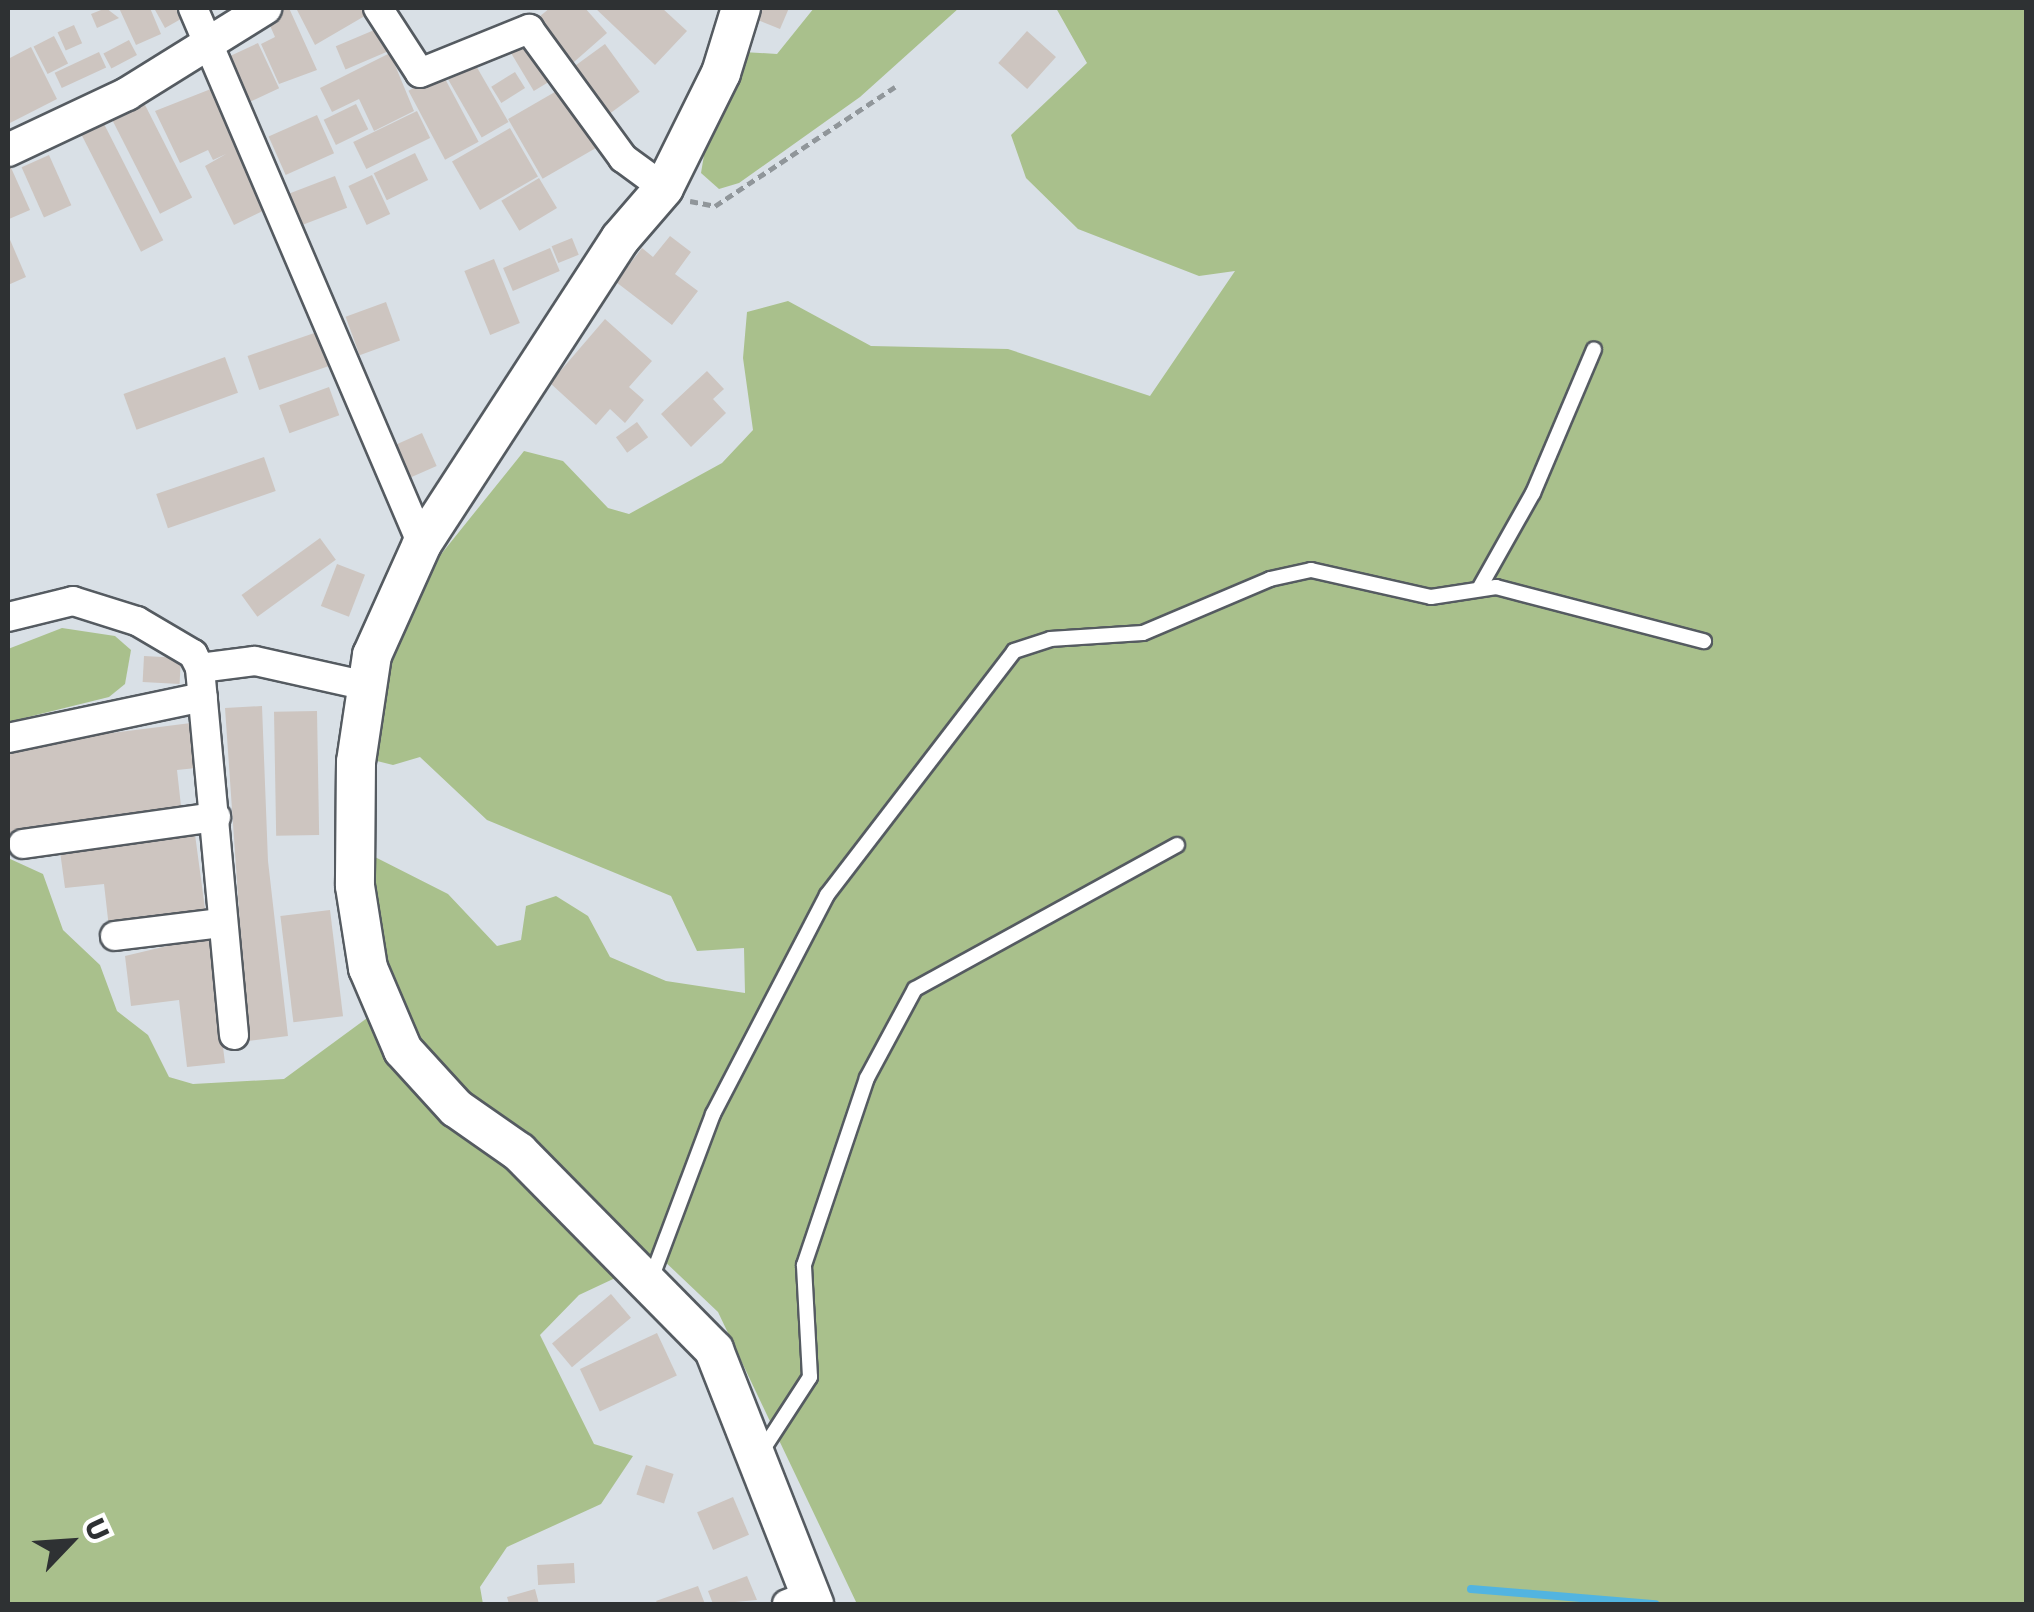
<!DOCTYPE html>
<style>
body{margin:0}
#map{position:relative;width:2034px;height:1612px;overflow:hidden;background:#d9e0e6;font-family:"Golos Text",sans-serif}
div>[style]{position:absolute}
.green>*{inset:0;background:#a9c08c}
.stream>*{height:8px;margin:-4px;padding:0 4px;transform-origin:4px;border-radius:4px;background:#52b4e0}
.building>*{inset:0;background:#cdc5c0;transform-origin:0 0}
.path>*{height:5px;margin-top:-2.5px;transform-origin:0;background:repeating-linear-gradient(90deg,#90969a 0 8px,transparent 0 13px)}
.roads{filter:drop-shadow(2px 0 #555b61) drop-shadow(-2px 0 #555b61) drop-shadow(0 2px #555b61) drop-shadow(0 -2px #555b61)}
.service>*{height:14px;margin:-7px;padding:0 7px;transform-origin:7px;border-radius:7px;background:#fff}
.minor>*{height:28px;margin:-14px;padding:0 14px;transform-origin:14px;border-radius:14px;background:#fff}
.tertiary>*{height:32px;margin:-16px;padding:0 16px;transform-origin:16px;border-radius:16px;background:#fff}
.secondary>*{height:38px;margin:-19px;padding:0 19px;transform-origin:19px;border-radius:19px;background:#fff}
span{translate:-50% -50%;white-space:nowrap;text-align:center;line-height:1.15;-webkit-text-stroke:10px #fff;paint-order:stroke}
.frame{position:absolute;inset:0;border:10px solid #2e3133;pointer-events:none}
.north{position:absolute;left:20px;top:1492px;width:100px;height:100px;-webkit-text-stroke:8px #fff;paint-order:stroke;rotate:65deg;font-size:28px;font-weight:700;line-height:40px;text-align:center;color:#2e3133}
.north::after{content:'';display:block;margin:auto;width:35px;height:45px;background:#2e3133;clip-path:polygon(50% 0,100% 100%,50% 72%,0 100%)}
</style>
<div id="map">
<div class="green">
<i style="clip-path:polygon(814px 8px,959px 8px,860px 97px,739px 183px,719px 189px,701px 173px,705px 149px,743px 52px,777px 54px)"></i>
<i style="clip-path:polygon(1056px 8px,2026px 8px,2026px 1604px,857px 1604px,718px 1312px,660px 1257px,579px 1295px,540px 1335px,594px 1444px,633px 1456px,601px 1504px,507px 1547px,480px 1587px,483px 1604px,8px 1604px,8px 858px,43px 874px,63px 930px,100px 965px,117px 1011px,148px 1035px,169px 1077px,193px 1084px,284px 1079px,393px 999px,373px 919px,371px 855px,448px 894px,497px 946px,521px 940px,526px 906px,556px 896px,588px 916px,610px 957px,666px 981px,745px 993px,744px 948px,697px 951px,671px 896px,487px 820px,420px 757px,393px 765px,369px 759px,379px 679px,430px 568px,524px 451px,563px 461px,608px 508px,629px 514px,722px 463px,753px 430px,743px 358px,747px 312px,788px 301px,871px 346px,1008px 349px,1150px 396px,1235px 271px,1199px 276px,1078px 229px,1026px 178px,1011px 135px,1087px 63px)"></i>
<i style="clip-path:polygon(62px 628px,115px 636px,131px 650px,125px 684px,109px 697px,8px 722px,8px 649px)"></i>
</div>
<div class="stream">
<i style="left:1471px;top:1589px;width:185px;rotate:4.7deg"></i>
</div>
<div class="building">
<i style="clip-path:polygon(106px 8px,119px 18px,97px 28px,91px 14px)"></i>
<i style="clip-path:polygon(119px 8px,150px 8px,161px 34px,136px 45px)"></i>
<i style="clip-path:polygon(154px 8px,184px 8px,188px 15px,165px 28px)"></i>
<i style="clip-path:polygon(274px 8px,289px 8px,317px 70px,279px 84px,261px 44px,275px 37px,264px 12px)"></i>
<i style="clip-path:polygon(296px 8px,373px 8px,375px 10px,315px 45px)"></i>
<i style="clip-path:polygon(550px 8px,585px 8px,607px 33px,566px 69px,529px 25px)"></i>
<i style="clip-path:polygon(595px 8px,662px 8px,687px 31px,655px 65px)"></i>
<i style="clip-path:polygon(757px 8px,789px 8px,780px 29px,753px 18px)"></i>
<i style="left:74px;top:25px;width:20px;height:18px;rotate:66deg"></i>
<i style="left:379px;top:28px;width:25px;height:47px;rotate:67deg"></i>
<i style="left:1027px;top:31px;width:39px;height:43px;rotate:42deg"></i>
<i style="left:531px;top:32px;width:52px;height:28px;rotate:59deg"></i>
<i style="left:54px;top:36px;width:31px;height:23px;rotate:63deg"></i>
<i style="left:129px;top:40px;width:17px;height:29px;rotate:62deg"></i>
<i style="left:258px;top:43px;width:50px;height:42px;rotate:65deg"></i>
<i style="left:605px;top:44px;width:59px;height:42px;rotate:54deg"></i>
<i style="clip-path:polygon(31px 47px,57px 99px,8px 124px,8px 59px)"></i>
<i style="left:99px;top:52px;width:17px;height:49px;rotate:65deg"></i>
<i style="clip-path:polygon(390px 53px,414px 111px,374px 131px,359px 99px,332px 112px,320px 88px)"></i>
<i style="left:475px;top:64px;width:67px;height:31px;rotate:60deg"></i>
<i style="left:515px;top:72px;width:19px;height:28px;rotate:58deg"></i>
<i style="left:442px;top:73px;width:78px;height:38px;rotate:62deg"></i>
<i style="clip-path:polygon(221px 85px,277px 204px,234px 225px,205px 166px,226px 154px,213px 160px,208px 150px,180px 163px,155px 111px)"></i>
<i style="left:567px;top:85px;width:69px;height:68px;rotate:60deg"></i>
<i style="left:144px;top:103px;width:106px;height:36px;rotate:63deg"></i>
<i style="left:356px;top:104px;width:28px;height:36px;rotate:64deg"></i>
<i style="left:417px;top:111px;width:30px;height:71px;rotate:64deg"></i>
<i style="left:317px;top:115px;width:42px;height:53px;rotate:66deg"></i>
<i style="left:102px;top:120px;width:135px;height:25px;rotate:63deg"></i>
<i style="left:510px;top:128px;width:56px;height:67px;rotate:60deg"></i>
<i style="left:415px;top:153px;width:30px;height:46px;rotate:64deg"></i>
<i style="left:49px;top:155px;width:55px;height:30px;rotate:66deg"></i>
<i style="clip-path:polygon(8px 161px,30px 210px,9px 219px,8px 215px)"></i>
<i style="left:372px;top:175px;width:43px;height:26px;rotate:65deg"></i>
<i style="left:335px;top:176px;width:34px;height:51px;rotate:69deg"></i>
<i style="left:539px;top:178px;width:35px;height:44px;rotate:59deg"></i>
<i style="clip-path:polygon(8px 235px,26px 277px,8px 285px)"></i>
<i style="clip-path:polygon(670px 236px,691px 252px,675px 274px,698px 291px,672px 325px,616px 282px,642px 248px,653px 257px)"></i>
<i style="left:572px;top:238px;width:18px;height:22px;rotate:68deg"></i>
<i style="left:550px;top:248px;width:25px;height:51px;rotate:67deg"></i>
<i style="left:494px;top:259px;width:69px;height:32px;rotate:68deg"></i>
<i style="left:386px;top:302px;width:41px;height:43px;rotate:70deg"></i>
<i style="clip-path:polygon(605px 319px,652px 361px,629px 387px,644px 400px,625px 423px,610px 409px,596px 425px,550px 383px)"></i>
<i style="left:326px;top:329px;width:36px;height:83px;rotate:71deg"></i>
<i style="left:225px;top:357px;width:38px;height:108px;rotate:70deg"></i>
<i style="clip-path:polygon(707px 371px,724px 389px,713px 399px,726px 413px,691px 447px,661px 414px)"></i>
<i style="left:329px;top:387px;width:30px;height:53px;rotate:70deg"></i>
<i style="left:637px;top:422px;width:19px;height:26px;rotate:54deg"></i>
<i style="left:422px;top:433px;width:36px;height:38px;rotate:66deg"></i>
<i style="left:264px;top:457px;width:36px;height:114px;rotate:71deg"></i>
<i style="left:320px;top:538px;width:27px;height:97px;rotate:54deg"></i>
<i style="left:337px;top:564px;width:30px;height:45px;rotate:21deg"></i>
<i style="left:144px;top:656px;width:37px;height:26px;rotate:3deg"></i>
<i style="clip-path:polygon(262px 706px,268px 861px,288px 1036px,248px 1041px,225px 708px)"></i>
<i style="left:317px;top:711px;width:124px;height:43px;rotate:89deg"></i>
<i style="clip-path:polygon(191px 723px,196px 768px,177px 770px,182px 815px,8px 836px,8px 746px)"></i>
<i style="clip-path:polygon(194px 827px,206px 916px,109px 928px,104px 884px,65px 888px,59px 844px)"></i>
<i style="left:330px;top:910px;width:107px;height:50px;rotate:83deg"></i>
<i style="clip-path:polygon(209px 936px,225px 1063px,187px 1067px,179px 1000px,131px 1006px,125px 956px)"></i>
<i style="left:611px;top:1294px;width:31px;height:77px;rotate:50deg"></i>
<i style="left:657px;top:1333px;width:47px;height:85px;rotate:65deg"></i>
<i style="left:646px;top:1465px;width:29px;height:31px;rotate:18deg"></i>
<i style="left:733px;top:1497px;width:41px;height:39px;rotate:67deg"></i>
<i style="left:574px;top:1563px;width:20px;height:37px;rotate:87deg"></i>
<i style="clip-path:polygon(747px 1576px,757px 1600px,713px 1604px,708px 1591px)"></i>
<i style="clip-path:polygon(698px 1586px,705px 1604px,658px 1604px,656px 1601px)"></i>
<i style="clip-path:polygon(535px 1589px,539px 1604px,509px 1604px,507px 1597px)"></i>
</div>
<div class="path">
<i style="left:690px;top:201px;width:25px;rotate:11deg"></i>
<i style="left:715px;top:206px;width:216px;rotate:-33.5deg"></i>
</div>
<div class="roads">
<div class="service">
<i style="left:1480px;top:587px;width:108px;rotate:-60.6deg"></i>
<i style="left:1533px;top:493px;width:156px;rotate:-67deg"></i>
<i style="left:651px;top:1279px;width:176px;rotate:-69.4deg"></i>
<i style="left:713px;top:1114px;width:247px;rotate:-62.5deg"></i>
<i style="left:827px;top:895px;width:307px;rotate:-52.5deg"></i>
<i style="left:1014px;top:651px;width:38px;rotate:-18deg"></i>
<i style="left:1050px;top:639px;width:93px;rotate:-3.7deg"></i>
<i style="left:1143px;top:633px;width:138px;rotate:-23deg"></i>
<i style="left:1270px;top:579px;width:42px;rotate:-12.4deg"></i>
<i style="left:1311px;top:570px;width:123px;rotate:12.7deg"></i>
<i style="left:1431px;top:597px;width:66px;rotate:-8.7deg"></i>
<i style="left:1496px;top:587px;width:215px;rotate:14.6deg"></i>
<i style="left:760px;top:1454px;width:92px;rotate:-57deg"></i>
<i style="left:810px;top:1377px;width:112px;rotate:-93.1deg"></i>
<i style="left:804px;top:1265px;width:197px;rotate:-71.4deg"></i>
<i style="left:867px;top:1078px;width:101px;rotate:-61.7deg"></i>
<i style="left:915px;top:989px;width:299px;rotate:-28.8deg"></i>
</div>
<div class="minor">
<i style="left:193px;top:8px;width:583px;rotate:66.87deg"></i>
<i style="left:378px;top:8px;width:77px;rotate:57.1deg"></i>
<i style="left:420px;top:73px;width:118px;rotate:-22deg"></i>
<i style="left:529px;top:29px;width:160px;rotate:53.9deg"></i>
<i style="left:623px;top:158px;width:51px;rotate:36.2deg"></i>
<i style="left:8px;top:617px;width:67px;rotate:-13.8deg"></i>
<i style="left:73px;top:601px;width:67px;rotate:17.4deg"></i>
<i style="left:137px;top:621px;width:65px;rotate:30.5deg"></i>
<i style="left:193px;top:654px;width:16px;rotate:63deg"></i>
<i style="left:8px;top:738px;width:199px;rotate:-11.9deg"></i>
<i style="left:23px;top:844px;width:195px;rotate:-8deg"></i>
<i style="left:115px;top:936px;width:107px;rotate:-7deg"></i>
<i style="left:234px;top:1035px;width:369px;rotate:-95.3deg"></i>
<i style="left:200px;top:668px;width:55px;rotate:-7.3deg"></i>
<i style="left:255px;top:661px;width:115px;rotate:12.6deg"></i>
<i style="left:787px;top:1604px;width:26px;rotate:-21deg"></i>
</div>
<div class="tertiary">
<i style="left:8px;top:150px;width:132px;rotate:-25.2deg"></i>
<i style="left:127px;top:94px;width:163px;rotate:-31.9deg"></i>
</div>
<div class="secondary">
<i style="left:741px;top:8px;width:68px;rotate:107.1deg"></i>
<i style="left:721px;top:73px;width:128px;rotate:116.4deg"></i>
<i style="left:664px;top:188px;width:67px;rotate:130.8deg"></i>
<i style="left:620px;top:239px;width:364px;rotate:123deg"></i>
<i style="left:422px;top:544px;width:122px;rotate:114.2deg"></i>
<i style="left:372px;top:655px;width:108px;rotate:98.5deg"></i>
<i style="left:356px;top:762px;width:124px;rotate:90.5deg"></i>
<i style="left:355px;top:886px;width:83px;rotate:81deg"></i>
<i style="left:368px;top:968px;width:89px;rotate:66.9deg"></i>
<i style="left:403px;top:1050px;width:79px;rotate:47.6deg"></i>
<i style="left:456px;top:1108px;width:77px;rotate:34.9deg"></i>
<i style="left:519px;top:1152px;width:278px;rotate:45.4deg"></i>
<i style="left:714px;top:1350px;width:273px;rotate:68.5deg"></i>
</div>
</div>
<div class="frame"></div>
<div class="north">U</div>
</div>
